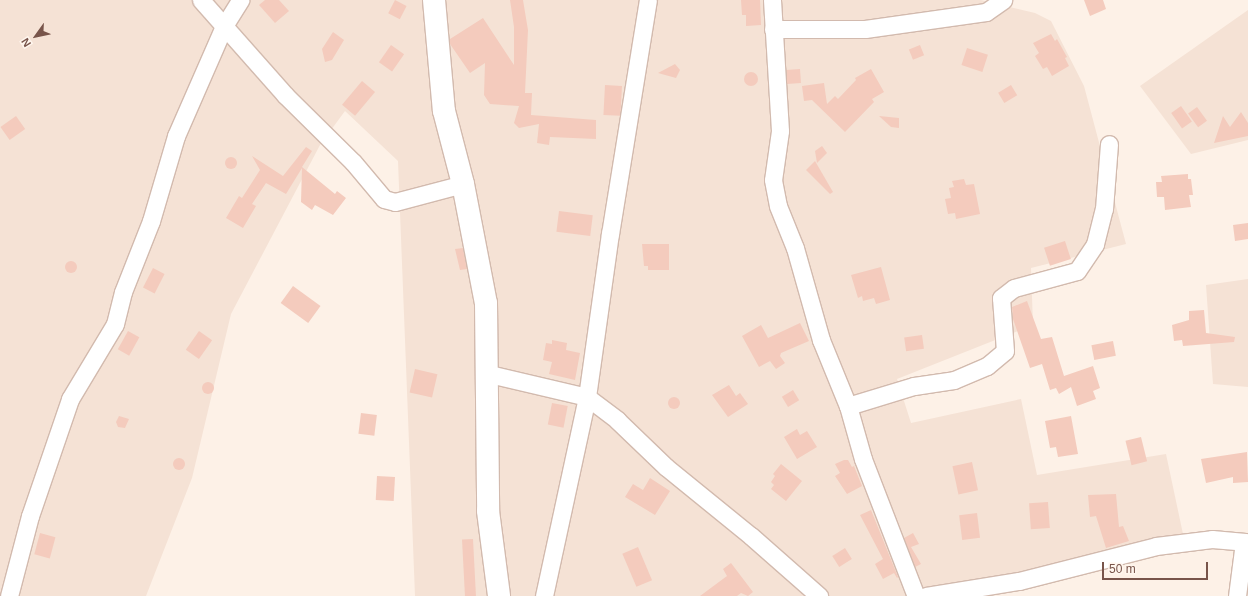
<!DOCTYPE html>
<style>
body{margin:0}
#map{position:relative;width:1248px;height:596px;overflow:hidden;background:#fdf1e7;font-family:Helvetica,sans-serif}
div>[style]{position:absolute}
.residential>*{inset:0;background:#f5e2d5}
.building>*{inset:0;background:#f4cbbd;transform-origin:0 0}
.round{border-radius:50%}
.roads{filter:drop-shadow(1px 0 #d2baae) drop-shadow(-1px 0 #d2baae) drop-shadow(0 1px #d2baae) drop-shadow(0 -1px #d2baae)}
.street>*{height:17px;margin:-8.5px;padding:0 8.5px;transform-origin:8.5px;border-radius:8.5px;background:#fff}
.secondary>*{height:22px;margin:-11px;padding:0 11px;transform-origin:11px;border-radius:11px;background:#fff}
span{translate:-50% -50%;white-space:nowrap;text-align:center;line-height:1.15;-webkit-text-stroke:4px #fff6ee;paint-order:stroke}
.north{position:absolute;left:16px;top:16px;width:40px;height:40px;-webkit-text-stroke:3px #fff6ee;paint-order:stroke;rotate:237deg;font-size:11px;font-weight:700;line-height:16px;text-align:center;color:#78544a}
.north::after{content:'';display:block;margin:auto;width:14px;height:18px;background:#78544a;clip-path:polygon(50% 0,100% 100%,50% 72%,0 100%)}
.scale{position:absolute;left:1102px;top:562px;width:106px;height:18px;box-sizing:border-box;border:2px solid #78544a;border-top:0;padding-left:5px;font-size:12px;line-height:14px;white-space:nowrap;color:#78544a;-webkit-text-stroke:3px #fff6ee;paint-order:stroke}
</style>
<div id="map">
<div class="residential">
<i style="clip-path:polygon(0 0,981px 0,1035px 13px,1051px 21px,1084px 86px,1126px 244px,1031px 268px,1033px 325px,897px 379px,911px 423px,1021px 399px,1037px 475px,1166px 454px,1183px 534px,986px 596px,415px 596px,398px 161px,345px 111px,320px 145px,231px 314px,192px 478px,146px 596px,0 596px)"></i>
<i style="clip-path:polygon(1248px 10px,1248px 140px,1191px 154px,1140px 86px)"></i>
<i style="clip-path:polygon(1248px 279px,1248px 387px,1213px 384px,1206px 285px)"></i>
</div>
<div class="building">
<i style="clip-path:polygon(265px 0,279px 0,289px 11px,275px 23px,259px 5px)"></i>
<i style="left:395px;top:0;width:13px;height:15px;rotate:27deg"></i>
<i style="clip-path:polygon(510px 0,523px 0,528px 30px,525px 93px,532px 93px,531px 115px,596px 120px,596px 139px,550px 137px,549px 145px,537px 143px,539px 124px,519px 128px,514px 123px,519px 106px,490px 104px,484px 95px,485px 63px,470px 73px,450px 44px,450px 39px,483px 18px,514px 65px,514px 27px)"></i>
<i style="clip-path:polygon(741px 0,760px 0,761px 25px,746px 26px,746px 15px,742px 15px)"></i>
<i style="clip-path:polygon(1084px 0,1103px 0,1106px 9px,1090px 16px)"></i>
<i style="clip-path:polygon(333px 32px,344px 40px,332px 60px,325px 62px,322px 49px)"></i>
<i style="clip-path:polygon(1051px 34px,1055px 41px,1057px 39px,1067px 57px,1065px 58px,1069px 66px,1052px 76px,1047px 67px,1043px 69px,1035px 56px,1039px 53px,1033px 43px)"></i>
<i style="left:391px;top:45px;width:16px;height:21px;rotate:35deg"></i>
<i style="left:920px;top:45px;width:11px;height:12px;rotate:68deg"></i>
<i style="left:967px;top:48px;width:22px;height:18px;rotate:18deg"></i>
<i style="clip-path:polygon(675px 64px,680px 70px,676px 78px,658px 73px)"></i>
<i style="left:800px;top:69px;width:14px;height:14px;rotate:86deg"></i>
<i style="clip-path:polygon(871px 69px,884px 92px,872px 99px,874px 102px,845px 132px,812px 100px,804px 101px,802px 86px,824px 83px,827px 104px,835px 96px,838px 99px,856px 80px,855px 78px)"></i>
<i class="round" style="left:744px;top:72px;width:14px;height:14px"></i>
<i style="left:362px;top:81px;width:17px;height:31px;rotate:40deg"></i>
<i style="left:605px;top:85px;width:17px;height:30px;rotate:3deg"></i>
<i style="left:1011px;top:85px;width:12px;height:15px;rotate:59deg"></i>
<i style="left:1181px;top:106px;width:19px;height:12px;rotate:55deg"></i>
<i style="left:1197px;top:107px;width:17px;height:11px;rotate:54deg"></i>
<i style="clip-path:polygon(1241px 112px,1248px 123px,1248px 136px,1214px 143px,1223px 116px,1230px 127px)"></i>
<i style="left:16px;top:116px;width:16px;height:19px;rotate:55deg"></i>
<i style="clip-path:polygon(879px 116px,899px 118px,899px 128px,891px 127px)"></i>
<i style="clip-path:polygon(822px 146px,827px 153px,817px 163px,815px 151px)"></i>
<i style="clip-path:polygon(306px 147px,312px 151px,302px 167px,335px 194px,337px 191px,346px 198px,333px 215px,315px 205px,312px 210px,301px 202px,302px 168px,286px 194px,266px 183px,252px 204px,256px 206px,243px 228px,226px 218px,239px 196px,242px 198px,260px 170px,252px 156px,283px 176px)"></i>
<i class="round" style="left:225px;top:157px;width:12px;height:12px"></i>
<i style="clip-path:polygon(815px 161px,833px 192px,830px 194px,806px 170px)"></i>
<i style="clip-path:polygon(1188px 174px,1188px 179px,1191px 179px,1193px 195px,1189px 195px,1191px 207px,1165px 210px,1164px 197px,1157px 197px,1156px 182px,1162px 182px,1161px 176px)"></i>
<i style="clip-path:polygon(964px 179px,966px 185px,974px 184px,980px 214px,956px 219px,955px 213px,948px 214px,945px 199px,951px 198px,949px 188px,954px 187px,952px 181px)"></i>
<i style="left:559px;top:211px;width:34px;height:21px;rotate:7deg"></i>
<i style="clip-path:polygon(1248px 223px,1248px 239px,1235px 241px,1233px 225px)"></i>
<i style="left:1065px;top:241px;width:19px;height:22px;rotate:72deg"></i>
<i style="clip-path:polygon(642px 244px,669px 244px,669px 270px,648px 270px,648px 266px,644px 266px)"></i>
<i style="clip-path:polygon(463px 248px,467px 269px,460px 270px,455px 249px)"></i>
<i class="round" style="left:65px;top:261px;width:12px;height:12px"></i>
<i style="clip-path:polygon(881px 267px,890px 300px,876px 304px,874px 298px,863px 301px,862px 296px,858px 298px,851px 275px)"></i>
<i style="left:153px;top:268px;width:13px;height:22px;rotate:27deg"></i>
<i style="left:293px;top:286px;width:34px;height:21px;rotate:36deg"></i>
<i style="clip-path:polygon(1027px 301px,1041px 339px,1052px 337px,1064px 376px,1093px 366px,1100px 388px,1093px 391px,1096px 399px,1077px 406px,1071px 387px,1059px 394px,1056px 388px,1050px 390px,1042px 364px,1030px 368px,1013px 319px,1012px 307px)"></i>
<i style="clip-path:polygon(1204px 310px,1206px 333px,1235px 337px,1234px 342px,1183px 346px,1182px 340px,1174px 341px,1172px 325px,1189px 320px,1189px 311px)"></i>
<i style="clip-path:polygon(800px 323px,809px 341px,781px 353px,780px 356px,785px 363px,776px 369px,770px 361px,759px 367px,742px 336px,761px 325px,768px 338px)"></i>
<i style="left:128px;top:331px;width:13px;height:21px;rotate:29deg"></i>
<i style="left:199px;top:331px;width:16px;height:23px;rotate:35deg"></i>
<i style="left:922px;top:335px;width:14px;height:18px;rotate:82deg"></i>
<i style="clip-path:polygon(552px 340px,567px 343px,566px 350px,580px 353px,575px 380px,549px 374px,552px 362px,543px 360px,546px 343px,552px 344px)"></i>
<i style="left:1113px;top:341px;width:15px;height:22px;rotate:79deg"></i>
<i style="left:415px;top:369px;width:23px;height:24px;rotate:13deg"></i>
<i class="round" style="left:202px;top:382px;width:12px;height:12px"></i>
<i style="clip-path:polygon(729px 385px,736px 396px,740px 393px,748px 404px,728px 417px,712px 395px)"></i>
<i style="left:793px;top:390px;width:12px;height:13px;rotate:59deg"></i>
<i class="round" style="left:668px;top:397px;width:12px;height:12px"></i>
<i style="left:552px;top:403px;width:16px;height:22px;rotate:11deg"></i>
<i style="left:361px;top:413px;width:16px;height:21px;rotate:7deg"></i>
<i style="clip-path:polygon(119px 416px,129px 419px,125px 428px,118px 427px,116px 422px)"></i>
<i style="clip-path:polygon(1071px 416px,1078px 454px,1058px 457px,1056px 447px,1050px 448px,1045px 421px)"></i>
<i style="clip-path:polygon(797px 429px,800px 435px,807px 431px,817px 447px,797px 459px,784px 437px)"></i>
<i style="left:1141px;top:437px;width:25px;height:16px;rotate:76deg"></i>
<i style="clip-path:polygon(1247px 452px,1248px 482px,1233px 483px,1233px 477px,1206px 483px,1201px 459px)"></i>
<i class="round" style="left:173px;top:458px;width:12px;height:12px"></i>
<i style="clip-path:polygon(844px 460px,848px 460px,852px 467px,854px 466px,862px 486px,847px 494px,835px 476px,840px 473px,835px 464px)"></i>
<i style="left:972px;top:462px;width:29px;height:20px;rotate:78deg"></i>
<i style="clip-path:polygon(781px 464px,802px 481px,786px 501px,771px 489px,774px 485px,771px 482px,775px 476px,773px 474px)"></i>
<i style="left:377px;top:476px;width:18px;height:24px;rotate:3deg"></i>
<i style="clip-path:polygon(650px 478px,670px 491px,655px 515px,625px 497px,633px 484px,643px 490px)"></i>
<i style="clip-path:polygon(1116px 494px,1119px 527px,1123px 526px,1129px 541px,1106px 548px,1096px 516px,1090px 517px,1088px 495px)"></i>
<i style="left:1048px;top:502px;width:26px;height:19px;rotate:86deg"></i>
<i style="clip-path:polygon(871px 510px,898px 577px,897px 578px,894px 573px,883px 579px,875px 564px,883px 559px,860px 515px)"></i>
<i style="left:977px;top:513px;width:25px;height:18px;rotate:83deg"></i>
<i style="left:40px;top:533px;width:16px;height:22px;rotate:15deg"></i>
<i style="clip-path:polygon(913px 533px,919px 544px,911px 547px,921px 564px,915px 567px,904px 538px)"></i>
<i style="left:473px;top:539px;width:57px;height:11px;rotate:87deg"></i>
<i style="left:638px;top:547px;width:36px;height:17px;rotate:67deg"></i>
<i style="left:845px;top:548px;width:13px;height:15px;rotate:58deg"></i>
<i style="clip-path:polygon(731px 563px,753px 592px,748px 596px,741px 593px,737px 596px,700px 596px,727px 576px,723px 569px)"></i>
</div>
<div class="roads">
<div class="street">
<i style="left:201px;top:0;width:127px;rotate:48.5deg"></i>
<i style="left:285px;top:95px;width:95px;rotate:44.6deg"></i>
<i style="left:353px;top:162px;width:48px;rotate:50deg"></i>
<i style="left:384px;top:199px;width:11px;rotate:15deg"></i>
<i style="left:395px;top:202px;width:70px;rotate:-14.8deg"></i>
<i style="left:772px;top:0;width:131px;rotate:86.5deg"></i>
<i style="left:780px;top:131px;width:49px;rotate:98.1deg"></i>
<i style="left:773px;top:180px;width:26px;rotate:79deg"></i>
<i style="left:778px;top:206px;width:45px;rotate:68deg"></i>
<i style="left:795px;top:248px;width:96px;rotate:74.2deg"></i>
<i style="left:821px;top:340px;width:71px;rotate:67.8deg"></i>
<i style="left:848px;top:406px;width:55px;rotate:74.2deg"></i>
<i style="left:863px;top:459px;width:147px;rotate:68.9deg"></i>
<i style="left:773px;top:29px;width:92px"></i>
<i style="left:865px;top:29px;width:122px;rotate:-8deg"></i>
<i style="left:986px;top:12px;width:21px;rotate:-35deg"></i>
<i style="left:485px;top:373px;width:105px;rotate:13.2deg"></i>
<i style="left:587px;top:397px;width:38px;rotate:37deg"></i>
<i style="left:617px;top:420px;width:68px;rotate:43.8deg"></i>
<i style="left:666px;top:467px;width:109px;rotate:39.1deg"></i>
<i style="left:751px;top:536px;width:91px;rotate:41.4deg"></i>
<i style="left:848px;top:406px;width:69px;rotate:-16.9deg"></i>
<i style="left:914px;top:386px;width:40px;rotate:-8.5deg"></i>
<i style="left:954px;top:380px;width:36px;rotate:-23deg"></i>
<i style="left:987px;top:366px;width:23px;rotate:-40deg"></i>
<i style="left:1005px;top:351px;width:53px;rotate:-94.3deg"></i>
<i style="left:1001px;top:298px;width:16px;rotate:-38deg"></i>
<i style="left:1014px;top:288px;width:65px;rotate:-15.1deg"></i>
<i style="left:1077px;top:271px;width:32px;rotate:-56deg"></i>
<i style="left:1095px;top:244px;width:36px;rotate:-76deg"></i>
<i style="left:1104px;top:209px;width:65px;rotate:-85.6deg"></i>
<i style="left:9px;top:596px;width:83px;rotate:-75.3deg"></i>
<i style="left:30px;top:516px;width:124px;rotate:-71.1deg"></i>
<i style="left:70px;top:399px;width:87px;rotate:-59deg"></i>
<i style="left:115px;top:324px;width:33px;rotate:-76deg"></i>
<i style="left:123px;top:292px;width:76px;rotate:-68.5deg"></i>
<i style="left:151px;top:221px;width:89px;rotate:-73.6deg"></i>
<i style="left:176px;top:136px;width:120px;rotate:-66.4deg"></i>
<i style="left:224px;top:26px;width:31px;rotate:-58deg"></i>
<i style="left:544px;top:596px;width:204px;rotate:-77.8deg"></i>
<i style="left:587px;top:397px;width:165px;rotate:-82deg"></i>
<i style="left:610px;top:234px;width:237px;rotate:-80.8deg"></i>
<i style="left:926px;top:596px;width:94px;rotate:-9.2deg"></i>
<i style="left:1019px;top:581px;width:141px;rotate:-14.3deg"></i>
<i style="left:1156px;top:546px;width:56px;rotate:-7.1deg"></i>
<i style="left:1212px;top:539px;width:36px;rotate:5deg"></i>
<i style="left:1237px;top:596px;width:54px;rotate:-82.6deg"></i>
</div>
<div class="secondary">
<i style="left:434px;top:0;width:111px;rotate:84.9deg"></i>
<i style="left:444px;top:111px;width:75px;rotate:75.4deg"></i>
<i style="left:463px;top:184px;width:121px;rotate:79.1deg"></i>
<i style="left:486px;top:303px;width:208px;rotate:89.4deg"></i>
<i style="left:488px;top:511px;width:86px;rotate:82.6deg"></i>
</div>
</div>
<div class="north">N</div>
<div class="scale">50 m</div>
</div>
